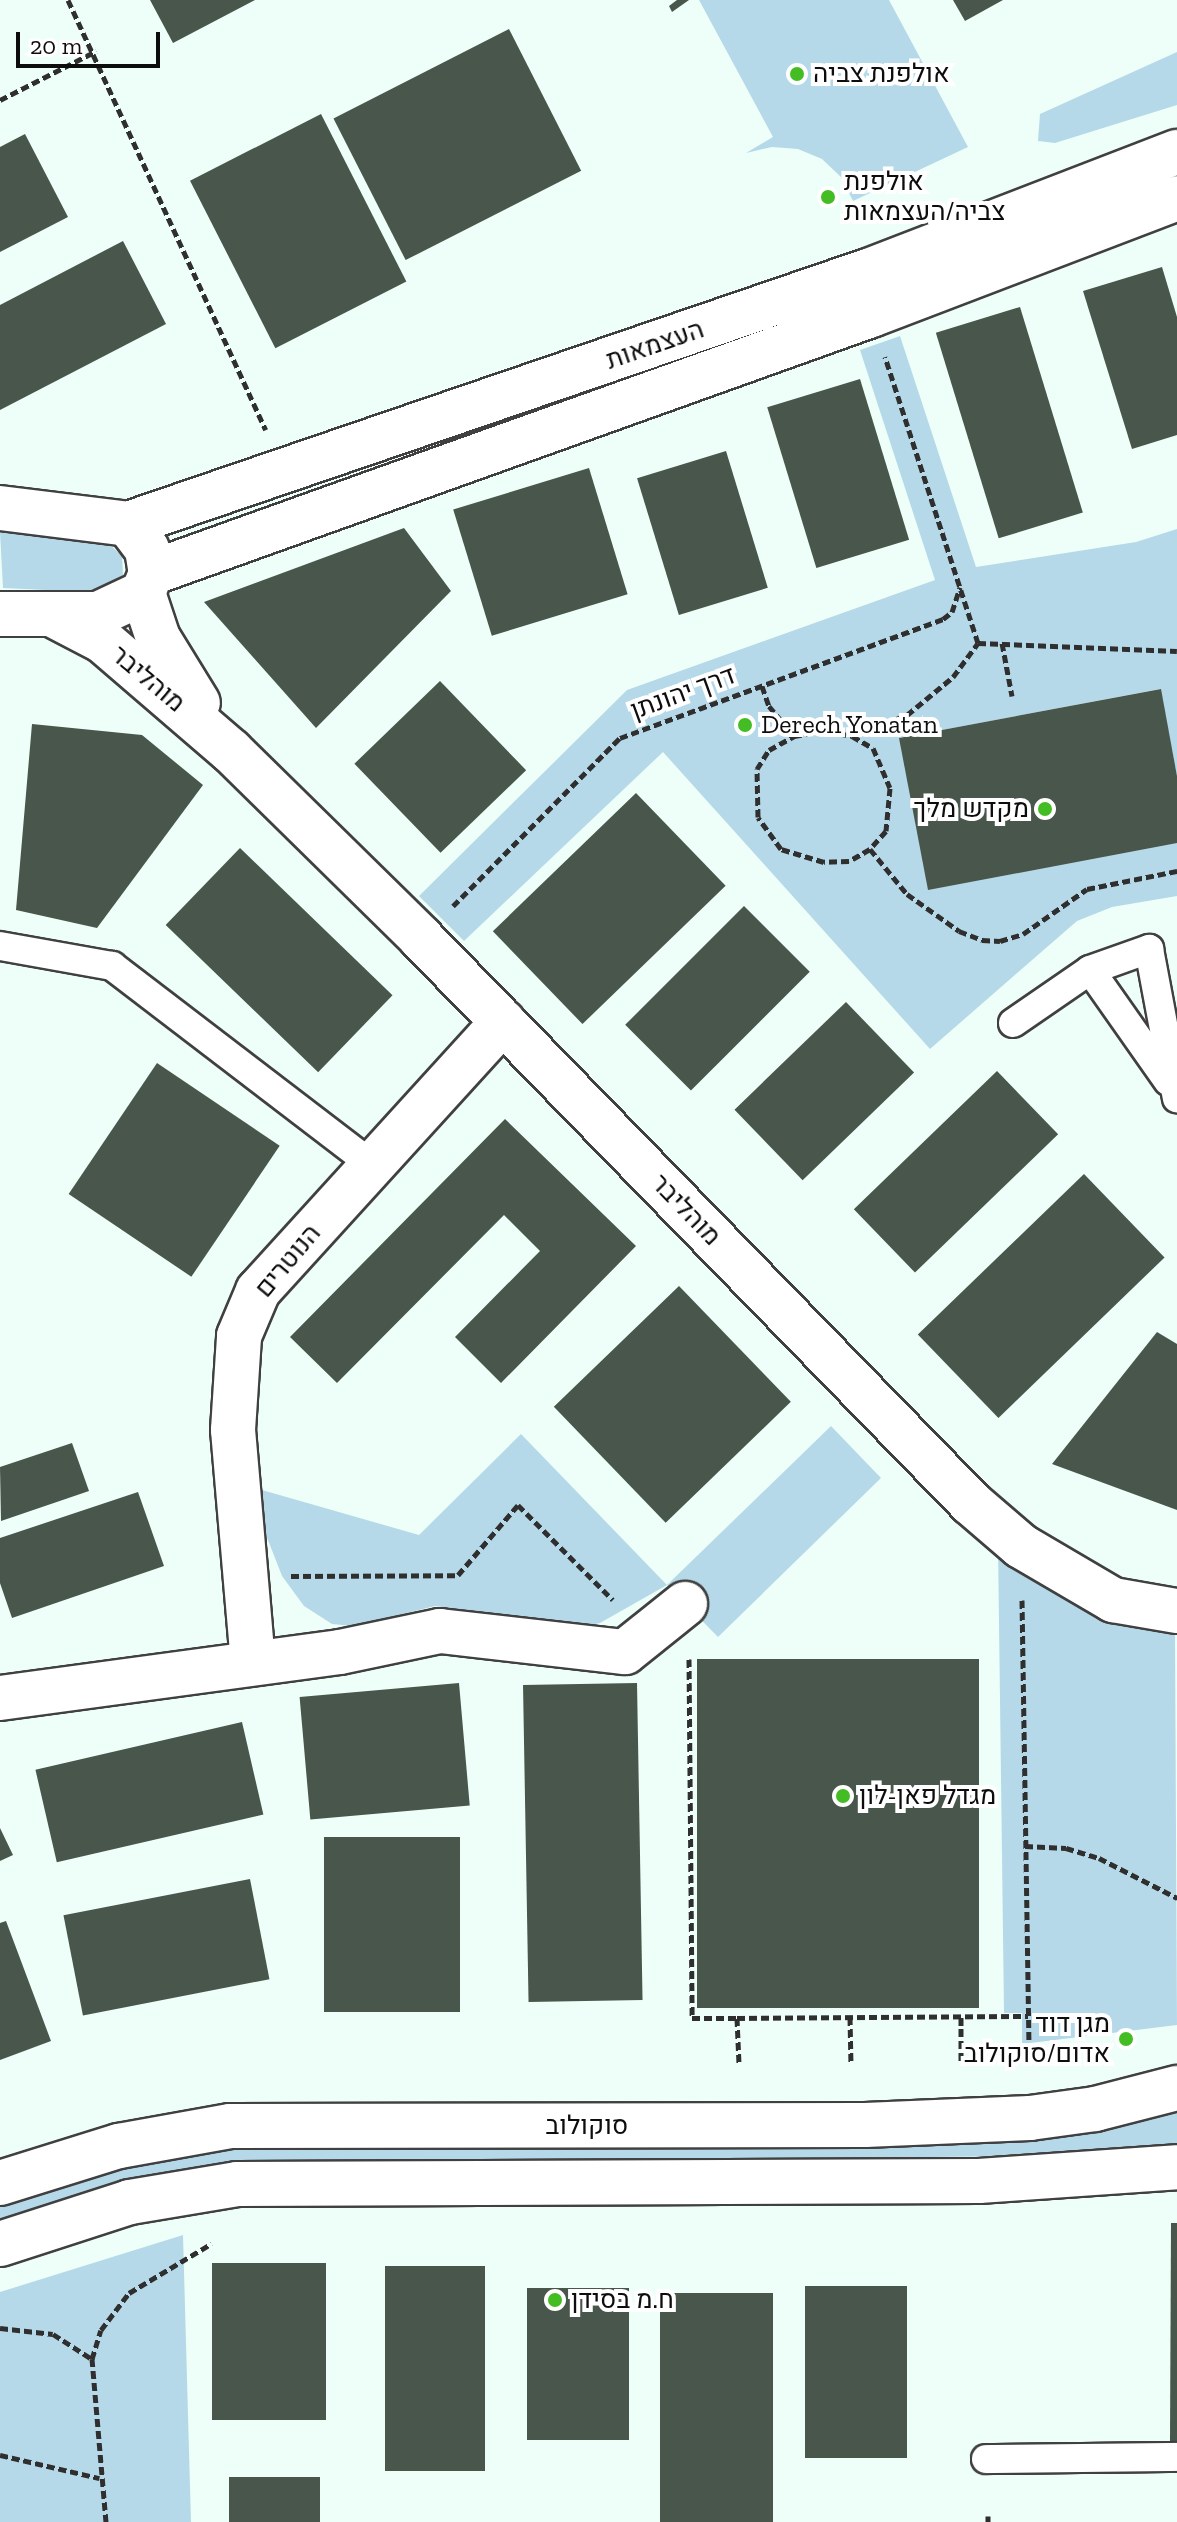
<!DOCTYPE html>
<meta charset="utf-8">
<style>
body{margin:0}
#map{position:relative;width:1177px;height:2522px;overflow:hidden;background:#edfff8;font-family:"Zilla Slab",Heebo,serif}
div>[style]{position:absolute}
.green>*{inset:0;background:#b6d9e9}
.building>*{inset:0;background:#49564c;transform-origin:0 0}
.path>*{height:5px;margin-top:-2.5px;transform-origin:0;background:repeating-linear-gradient(90deg,#2f2f2f 0 8px,transparent 0 12px)}
.roads{filter:drop-shadow(2px 0 #404040) drop-shadow(-2px 0 #404040) drop-shadow(0 2px #404040) drop-shadow(0 -2px #404040)}
.service>*{height:28px;margin:-14px;padding:0 14px;transform-origin:14px;border-radius:14px;background:#fff}
.minor>*{height:44px;margin:-22px;padding:0 22px;transform-origin:22px;border-radius:22px;background:#fff}
.tertiary>*{height:44px;margin:-22px;padding:0 22px;transform-origin:22px;border-radius:22px;background:#fff}
.dots>*{width:22px;height:22px;translate:-50% -50%;box-sizing:border-box;border:4px solid #fff;border-radius:50%}
span{translate:-50% -50%;white-space:nowrap;text-align:center;line-height:1.15;-webkit-text-stroke:8px #fff;paint-order:stroke}
.poi-label{font-size:26px;color:#0d0d0d}
.left{translate:0 -50%;text-align:left}
.right{translate:-100% -50%;text-align:right}
.street-label{font-size:26px;color:#0d0d0d}
.scale{position:absolute;left:16px;top:32px;width:144px;height:36px;box-sizing:border-box;border:4px solid #0d0d0d;border-top:0;padding-left:10px;font-size:24px;line-height:28px;white-space:nowrap;color:#0d0d0d;-webkit-text-stroke:6px #fff;paint-order:stroke}
</style>
<div id="map">
<div class="green">
<i style="clip-path:polygon(699px 0,889px 0,968px 147px,853px 201px,841px 177px,822px 159px,798px 149px,772px 147px,746px 153px,773px 137px)"></i>
<i style="clip-path:polygon(1177px 52px,1177px 105px,1055px 143px,1038px 141px,1040px 114px)"></i>
<i style="clip-path:polygon(900px 336px,976px 567px,1136px 542px,1177px 529px,1177px 776px,1160px 689px,899px 738px,1177px 843px,1177px 896px,1112px 907px,1077px 921px,930px 1049px,663px 752px,464px 941px,419px 896px,627px 690px,935px 580px,860px 350px)"></i>
<i style="clip-path:polygon(0 532px,105px 540px,122px 556px,123px 575px,102px 590px,89px 592px,3px 588px)"></i>
<i style="clip-path:polygon(831px 1426px,881px 1478px,718px 1637px,667px 1585px,600px 1623px,581px 1627px,435px 1606px,353px 1626px,332px 1624px,304px 1606px,282px 1576px,266px 1535px,262px 1490px,419px 1535px,521px 1434px,667px 1585px)"></i>
<i style="clip-path:polygon(998px 1544px,1175px 1632px,1177px 2025px,1022px 2044px,1022px 2013px,1004px 2013px)"></i>
<i style="clip-path:polygon(1177px 2109px,1177px 2143px,1103px 2155px,260px 2165px,0 2227px,0 2205px,129px 2164px,258px 2146px)"></i>
<i style="clip-path:polygon(183px 2235px,191px 2522px,0 2522px,0 2292px)"></i>
</div>
<div class="building">
<i style="clip-path:polygon(150px 0,255px 0,173px 43px)"></i>
<i style="clip-path:polygon(677px 0,689px 0,672px 12px,669px 6px)"></i>
<i style="clip-path:polygon(953px 0,1003px 0,965px 21px)"></i>
<i style="left:509px;top:29px;width:159px;height:197px;rotate:63deg"></i>
<i style="left:321px;top:114px;width:188px;height:147px;rotate:63deg"></i>
<i style="clip-path:polygon(25px 134px,68px 217px,0 252px,0 147px)"></i>
<i style="clip-path:polygon(123px 241px,166px 324px,0 410px,0 305px)"></i>
<i style="clip-path:polygon(1162px 267px,1177px 317px,1177px 435px,1132px 449px,1083px 291px)"></i>
<i style="left:1020px;top:307px;width:215px;height:88px;rotate:73deg"></i>
<i style="left:860px;top:379px;width:168px;height:97px;rotate:73deg"></i>
<i style="left:726px;top:451px;width:143px;height:93px;rotate:73deg"></i>
<i style="left:589px;top:468px;width:132px;height:142px;rotate:73deg"></i>
<i style="clip-path:polygon(404px 528px,451px 591px,316px 728px,204px 602px)"></i>
<i style="left:440px;top:681px;width:124px;height:119px;rotate:46deg"></i>
<i style="clip-path:polygon(1161px 689px,1177px 776px,1177px 843px,928px 890px,899px 738px)"></i>
<i style="clip-path:polygon(32px 724px,142px 735px,203px 785px,97px 928px,16px 910px)"></i>
<i style="left:636px;top:793px;width:129px;height:199px;rotate:46deg"></i>
<i style="left:240px;top:848px;width:212px;height:107px;rotate:44deg"></i>
<i style="left:744px;top:906px;width:93px;height:168px;rotate:45deg"></i>
<i style="left:846px;top:1002px;width:98px;height:155px;rotate:46deg"></i>
<i style="left:157px;top:1063px;width:148px;height:158px;rotate:34deg"></i>
<i style="left:997px;top:1071px;width:88px;height:199px;rotate:46deg"></i>
<i style="clip-path:polygon(505px 1119px,636px 1246px,501px 1383px,455px 1337px,540px 1251px,504px 1215px,337px 1383px,290px 1337px)"></i>
<i style="left:1084px;top:1174px;width:116px;height:231px;rotate:46deg"></i>
<i style="left:679px;top:1286px;width:161px;height:174px;rotate:46deg"></i>
<i style="clip-path:polygon(1157px 1332px,1177px 1344px,1177px 1510px,1052px 1464px)"></i>
<i style="clip-path:polygon(72px 1443px,89px 1491px,1px 1521px,0 1467px)"></i>
<i style="clip-path:polygon(138px 1492px,164px 1566px,12px 1618px,0 1583px,0 1538px)"></i>
<i style="left:979px;top:1659px;width:349px;height:282px;rotate:90deg"></i>
<i style="left:459px;top:1683px;width:123px;height:160px;rotate:85deg"></i>
<i style="left:637px;top:1683px;width:317px;height:114px;rotate:89deg"></i>
<i style="left:242px;top:1722px;width:95px;height:212px;rotate:77deg"></i>
<i style="clip-path:polygon(0 1828px,13px 1855px,0 1861px)"></i>
<i style="left:460px;top:1837px;width:175px;height:136px;rotate:90deg"></i>
<i style="left:250px;top:1879px;width:102px;height:190px;rotate:79deg"></i>
<i style="clip-path:polygon(6px 1921px,51px 2041px,0 2060px,0 1923px)"></i>
<i style="clip-path:polygon(1171px 2223px,1177px 2223px,1177px 2443px,1170px 2443px)"></i>
<i style="left:212px;top:2263px;width:114px;height:157px"></i>
<i style="left:385px;top:2266px;width:100px;height:205px"></i>
<i style="left:805px;top:2286px;width:102px;height:172px"></i>
<i style="left:527px;top:2288px;width:102px;height:152px"></i>
<i style="left:660px;top:2293px;width:113px;height:229px"></i>
<i style="left:320px;top:2477px;width:45px;height:91px;rotate:90deg"></i>
</div>
<div class="path">
<i style="left:68px;top:0;width:473px;rotate:65.3deg"></i>
<i style="left:0;top:100px;width:108px;rotate:-27deg"></i>
<i style="left:978px;top:643px;width:199px;rotate:2.3deg"></i>
<i style="left:1002px;top:643px;width:54px;rotate:79.3deg"></i>
<i style="left:762px;top:686px;width:21px;rotate:71deg"></i>
<i style="left:769px;top:706px;width:39px;rotate:50deg"></i>
<i style="left:827px;top:731px;width:25px;rotate:11deg"></i>
<i style="left:852px;top:736px;width:24px;rotate:30deg"></i>
<i style="left:873px;top:748px;width:43px;rotate:67deg"></i>
<i style="left:890px;top:788px;width:43px;rotate:95.3deg"></i>
<i style="left:886px;top:831px;width:24px;rotate:132deg"></i>
<i style="left:870px;top:849px;width:24px;rotate:150deg"></i>
<i style="left:849px;top:861px;width:25px;rotate:178deg"></i>
<i style="left:824px;top:862px;width:45px;rotate:-163.2deg"></i>
<i style="left:781px;top:849px;width:39px;rotate:-126deg"></i>
<i style="left:758px;top:817px;width:48px;rotate:-91.2deg"></i>
<i style="left:757px;top:769px;width:22px;rotate:-58deg"></i>
<i style="left:769px;top:750px;width:29px;rotate:-29deg"></i>
<i style="left:794px;top:736px;width:33px;rotate:-9deg"></i>
<i style="left:852px;top:736px;width:59px;rotate:-20.9deg"></i>
<i style="left:907px;top:715px;width:60px;rotate:-39.6deg"></i>
<i style="left:953px;top:677px;width:42px;rotate:-53.7deg"></i>
<i style="left:978px;top:643px;width:301px;rotate:-108deg"></i>
<i style="left:870px;top:849px;width:58px;rotate:50.6deg"></i>
<i style="left:907px;top:894px;width:64px;rotate:35.4deg"></i>
<i style="left:959px;top:931px;width:25px;rotate:21deg"></i>
<i style="left:982px;top:940px;width:18px;rotate:3deg"></i>
<i style="left:1000px;top:941px;width:24px;rotate:-17deg"></i>
<i style="left:1023px;top:934px;width:78px;rotate:-35.1deg"></i>
<i style="left:1087px;top:889px;width:92px;rotate:-11.3deg"></i>
<i style="left:453px;top:906px;width:237px;rotate:-45.2deg"></i>
<i style="left:620px;top:738px;width:344px;rotate:-20.2deg"></i>
<i style="left:943px;top:619px;width:11px;rotate:-38deg"></i>
<i style="left:952px;top:612px;width:26px;rotate:-72deg"></i>
<i style="left:291px;top:1576px;width:167px;rotate:-0.3deg"></i>
<i style="left:458px;top:1575px;width:92px;rotate:-49.4deg"></i>
<i style="left:518px;top:1505px;width:134px;rotate:45deg"></i>
<i style="left:1022px;top:1600px;width:459px;rotate:89.1deg"></i>
<i style="left:689px;top:1659px;width:359px;rotate:89.5deg"></i>
<i style="left:692px;top:2018px;width:45px"></i>
<i style="left:737px;top:2018px;width:46px;rotate:87.5deg"></i>
<i style="left:1025px;top:1846px;width:41px;rotate:2.8deg"></i>
<i style="left:1066px;top:1848px;width:34px;rotate:17deg"></i>
<i style="left:1099px;top:1858px;width:88px;rotate:27.1deg"></i>
<i style="left:850px;top:2017px;width:46px;rotate:88.8deg"></i>
<i style="left:961px;top:2017px;width:44px;rotate:90deg"></i>
<i style="left:737px;top:2018px;width:291px;rotate:-0.4deg"></i>
<i style="left:0;top:2328px;width:53px;rotate:6.5deg"></i>
<i style="left:53px;top:2334px;width:46px;rotate:32.7deg"></i>
<i style="left:0;top:2455px;width:102px;rotate:13.1deg"></i>
<i style="left:106px;top:2522px;width:164px;rotate:-94.9deg"></i>
<i style="left:92px;top:2359px;width:30px;rotate:-73deg"></i>
<i style="left:101px;top:2330px;width:46px;rotate:-52.9deg"></i>
<i style="left:129px;top:2293px;width:96px;rotate:-30.9deg"></i>
<i style="left:988px;top:2522px;width:6px;rotate:-90deg"></i>
</div>
<div class="roads">
<div class="service">
<i style="left:0;top:946px;width:114px;rotate:10.1deg"></i>
<i style="left:112px;top:966px;width:327px;rotate:37.4deg"></i>
<i style="left:1090px;top:970px;width:136px;rotate:54.9deg"></i>
<i style="left:1013px;top:1023px;width:93px;rotate:-34.5deg"></i>
<i style="left:1090px;top:970px;width:63px;rotate:-19.6deg"></i>
<i style="left:1149px;top:949px;width:152px;rotate:79.4deg"></i>
<i style="left:986px;top:2459px;width:191px;rotate:-0.6deg"></i>
</div>
<div class="minor">
<i style="left:143px;top:593px;width:47px;rotate:71.6deg"></i>
<i style="left:158px;top:638px;width:76px;rotate:58.4deg"></i>
<i style="left:57px;top:617px;width:52px;rotate:27.6deg"></i>
<i style="left:103px;top:641px;width:169px;rotate:40.7deg"></i>
<i style="left:231px;top:751px;width:267px;rotate:44.5deg"></i>
<i style="left:421px;top:938px;width:788px;rotate:45.77deg"></i>
<i style="left:971px;top:1503px;width:66px;rotate:40.7deg"></i>
<i style="left:1021px;top:1546px;width:107px;rotate:30.4deg"></i>
<i style="left:1113px;top:1600px;width:65px;rotate:9.8deg"></i>
<i style="left:253px;top:1663px;width:234px;rotate:-94.9deg"></i>
<i style="left:233px;top:1430px;width:94px;rotate:-86.3deg"></i>
<i style="left:239px;top:1336px;width:49px;rotate:-67.1deg"></i>
<i style="left:258px;top:1291px;width:364px;rotate:-47.7deg"></i>
<i style="left:0;top:1698px;width:343px;rotate:-7.7deg"></i>
<i style="left:340px;top:1652px;width:102px;rotate:-11.9deg"></i>
<i style="left:440px;top:1631px;width:186px;rotate:6.5deg"></i>
<i style="left:625px;top:1652px;width:77px;rotate:-38.7deg"></i>
</div>
<div class="tertiary">
<i style="left:0;top:508px;width:129px;rotate:7.1deg"></i>
<i style="left:128px;top:524px;width:31px;rotate:53deg"></i>
<i style="left:147px;top:549px;width:24px;rotate:81deg"></i>
<i style="left:151px;top:573px;width:22px;rotate:112deg"></i>
<i style="left:143px;top:593px;width:50px;rotate:155deg"></i>
<i style="left:98px;top:614px;width:98px;rotate:180deg"></i>
<i style="left:128px;top:524px;width:782px;rotate:-18.88deg"></i>
<i style="left:868px;top:271px;width:331px;rotate:-21.1deg"></i>
<i style="left:151px;top:573px;width:765px;rotate:-19.71deg"></i>
<i style="left:871px;top:315px;width:328px;rotate:-20.9deg"></i>
<i style="left:0;top:2183px;width:125px;rotate:-17.3deg"></i>
<i style="left:119px;top:2146px;width:113px;rotate:-10.2deg"></i>
<i style="left:230px;top:2126px;width:635px;rotate:-0.09deg"></i>
<i style="left:865px;top:2125px;width:165px;rotate:-2.4deg"></i>
<i style="left:1030px;top:2118px;width:66px;rotate:-7.9deg"></i>
<i style="left:1095px;top:2109px;width:85px;rotate:-14.4deg"></i>
<i style="left:0;top:2244px;width:137px;rotate:-17.9deg"></i>
<i style="left:130px;top:2202px;width:109px;rotate:-9.5deg"></i>
<i style="left:237px;top:2184px;width:742px;rotate:-0.23deg"></i>
<i style="left:979px;top:2181px;width:198px;rotate:-4deg"></i>
</div>
</div>
<div class="dots">
<i style="left:797px;top:74px;background:#44bd24"></i>
<i style="left:828px;top:197px;background:#44bd24"></i>
<i style="left:745px;top:725px;background:#44bd24"></i>
<i style="left:1045px;top:809px;background:#44bd24"></i>
<i style="left:843px;top:1796px;background:#44bd24"></i>
<i style="left:1126px;top:2039px;background:#44bd24"></i>
<i style="left:555px;top:2300px;background:#44bd24"></i>
</div>
<div class="poi-label">
<span class="left" style="left:813px;top:74px">אולפנת צביה</span>
<span class="left" style="left:844px;top:197px">אולפנת<br>צביה/העצמאות</span>
<span class="left" style="left:761px;top:725px">Derech Yonatan</span>
<span class="right" style="left:1029px;top:809px">מקדש מלך</span>
<span class="left" style="left:859px;top:1796px">מגדל פאן-לון</span>
<span class="right" style="left:1110px;top:2039px">מגן דוד<br>אדום/סוקולוב</span>
<span class="left" style="left:571px;top:2300px">ח.מ בסידן</span>
</div>
<div class="street-label">
<span style="left:655px;top:345px;rotate:-19deg">העצמאות</span>
<span style="left:148px;top:679px;rotate:40deg">מוהליבר</span>
<span style="left:683px;top:693px;rotate:-20deg">דרך יהונתן</span>
<span style="left:686px;top:1210px;rotate:46deg">מוהליבר</span>
<span style="left:288px;top:1261px;rotate:-50deg">הנוטרים</span>
<span style="left:587px;top:2126px">סוקולוב</span>
</div>
<div class="scale">20 m</div>
</div>
